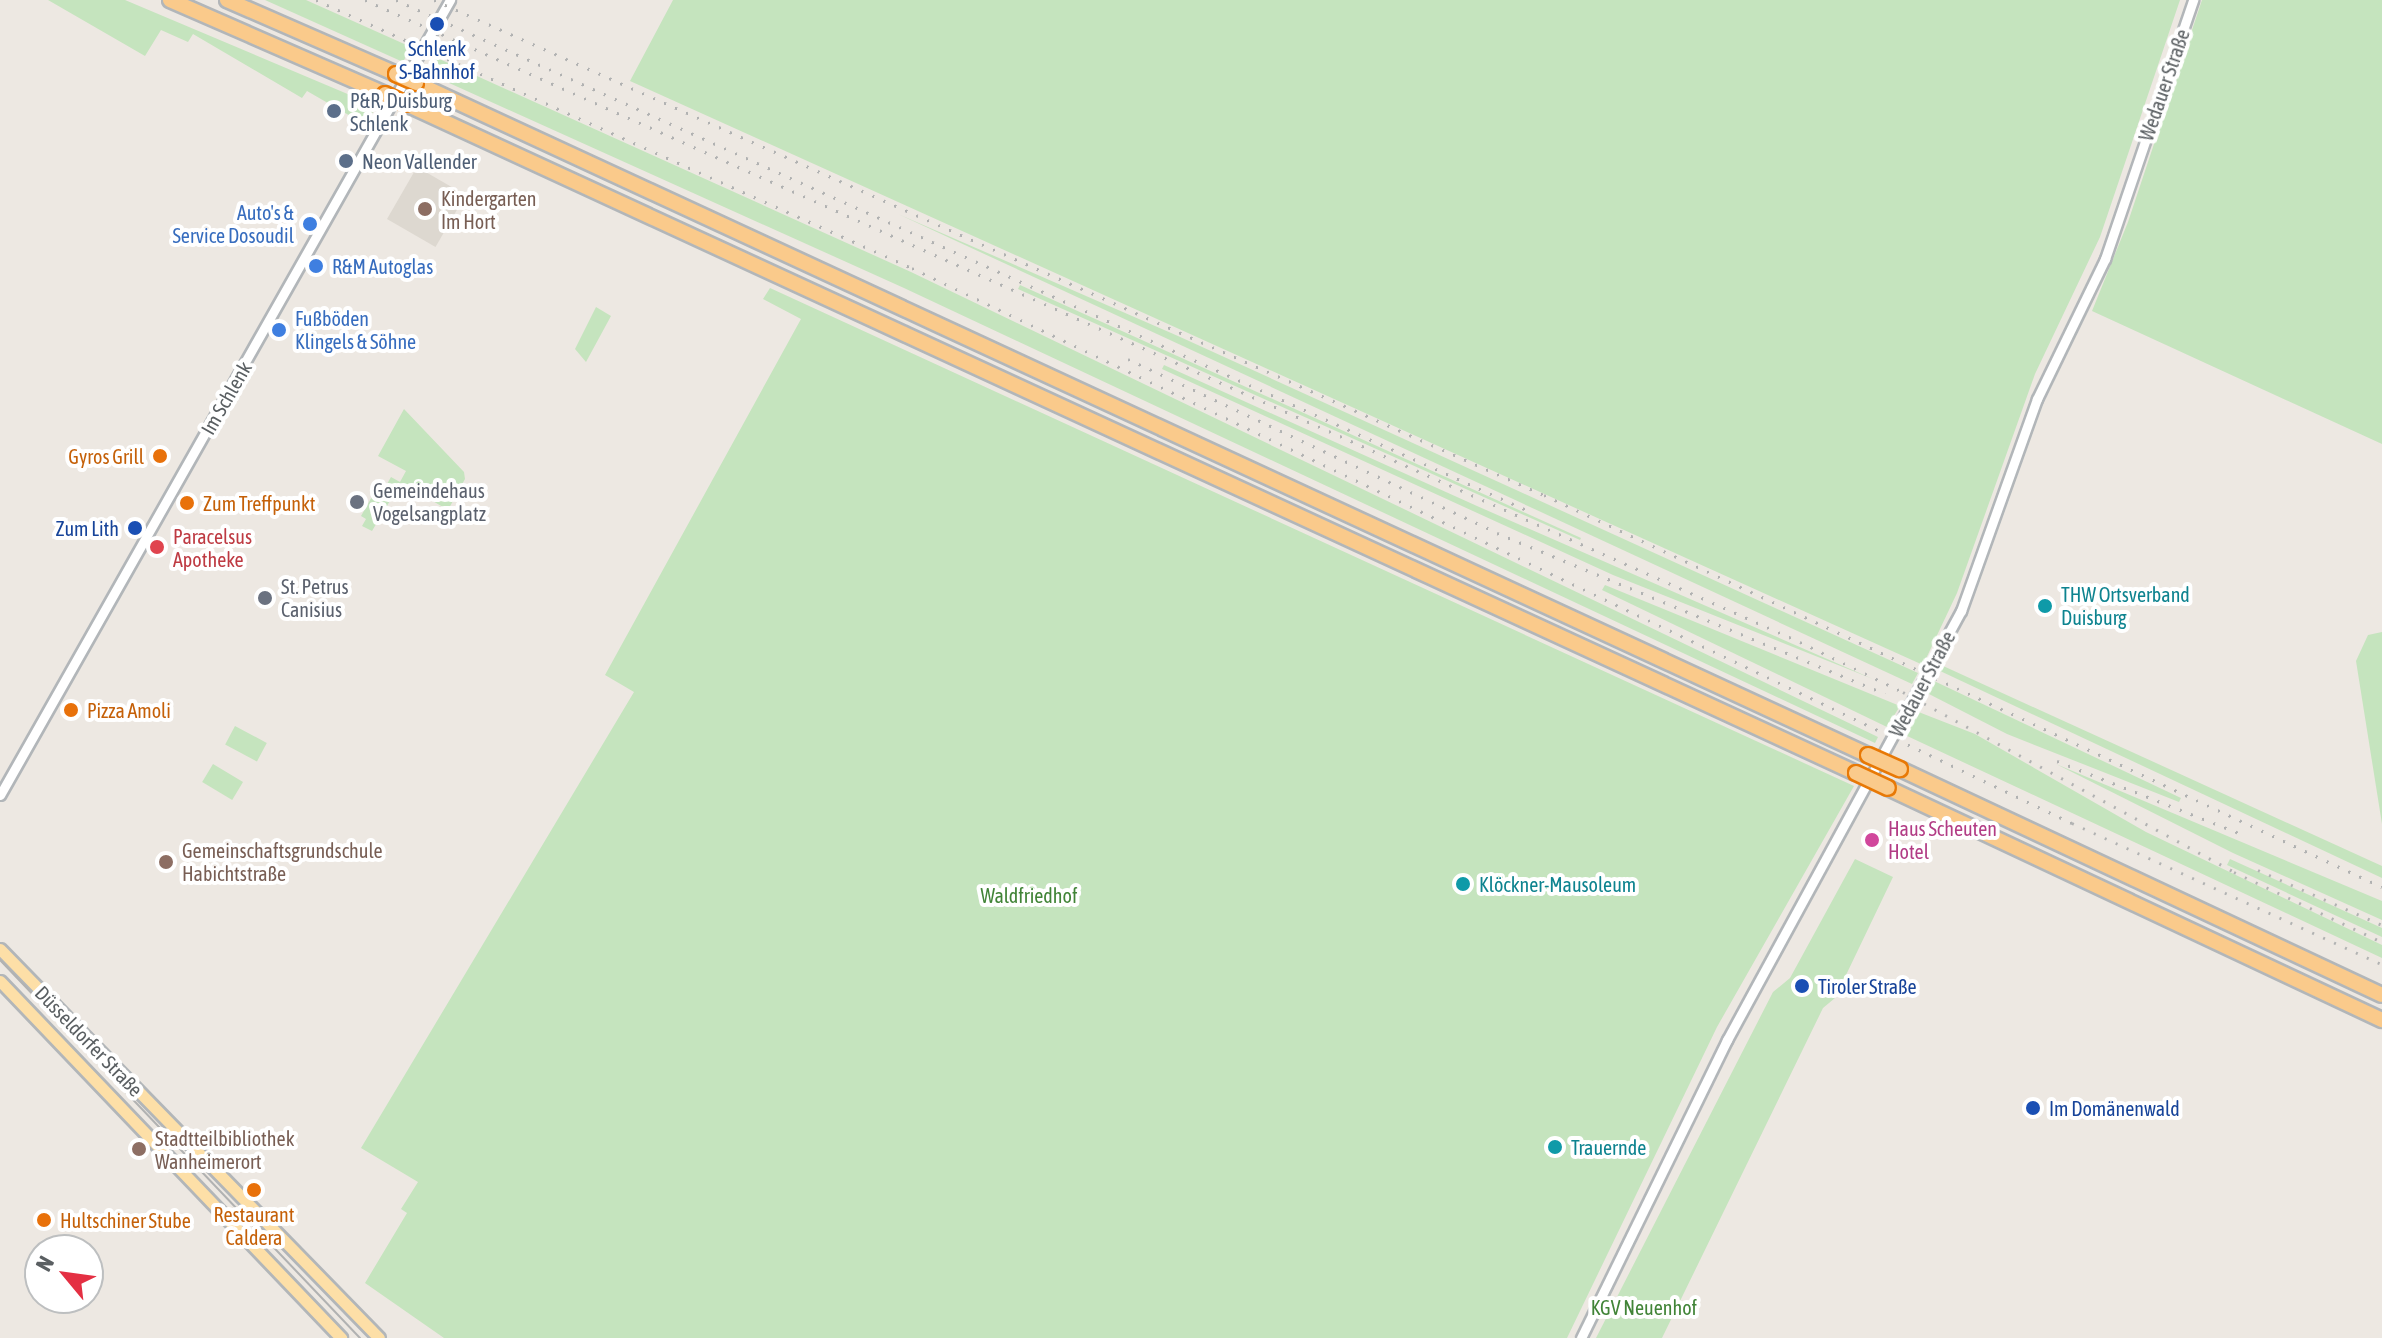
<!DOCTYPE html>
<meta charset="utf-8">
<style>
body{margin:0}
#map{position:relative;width:2382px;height:1338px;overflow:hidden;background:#ede8e2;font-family:"Asap Condensed",sans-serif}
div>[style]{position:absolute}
.education>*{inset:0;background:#ddd8d0;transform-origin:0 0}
.green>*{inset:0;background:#c5e4be;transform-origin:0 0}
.roads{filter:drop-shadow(2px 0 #b2b6b9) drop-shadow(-2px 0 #b2b6b9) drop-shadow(0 2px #b2b6b9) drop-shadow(0 -2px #b2b6b9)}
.minor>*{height:9px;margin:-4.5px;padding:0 4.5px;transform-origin:4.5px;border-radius:4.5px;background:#fff}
.major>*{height:11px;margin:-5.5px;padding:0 5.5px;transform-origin:5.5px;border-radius:5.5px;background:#fddfa7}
.highway>*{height:14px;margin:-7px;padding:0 7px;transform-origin:7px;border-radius:7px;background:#faca8b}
.tram>*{height:2px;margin:-1px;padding:0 1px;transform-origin:1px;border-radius:1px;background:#b1b2b2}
.rail>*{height:3px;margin-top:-1.5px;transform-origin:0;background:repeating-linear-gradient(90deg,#b1b2b2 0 2px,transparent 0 12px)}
.bridges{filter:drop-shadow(2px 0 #e87906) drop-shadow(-2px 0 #e87906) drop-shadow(0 2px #e87906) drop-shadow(0 -2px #e87906)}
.highway-bridge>*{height:14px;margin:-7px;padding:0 7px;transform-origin:7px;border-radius:7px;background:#faca8b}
.dots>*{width:22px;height:22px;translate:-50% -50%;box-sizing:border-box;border:4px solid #fff;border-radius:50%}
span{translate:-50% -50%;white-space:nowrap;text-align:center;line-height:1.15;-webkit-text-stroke:8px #fff;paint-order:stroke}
.transit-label{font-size:20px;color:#164399}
.right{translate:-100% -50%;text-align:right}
.left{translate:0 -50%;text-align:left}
.street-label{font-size:20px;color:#5a5f62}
.service-label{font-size:20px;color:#4e5e75}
.education-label{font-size:20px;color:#785e54}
.shop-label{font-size:20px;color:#366cbe}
.food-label{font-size:20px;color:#c56008}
.worship-label{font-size:20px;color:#5b616d}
.health-label{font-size:20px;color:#be3a42}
.culture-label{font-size:20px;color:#0d838f}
.hotel-label{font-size:20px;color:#b23c85}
.park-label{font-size:20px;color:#418437}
.north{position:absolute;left:24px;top:1234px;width:80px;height:80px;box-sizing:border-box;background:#fff;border:2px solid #bdbfc0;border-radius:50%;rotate:299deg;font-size:22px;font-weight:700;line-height:32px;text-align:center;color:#5a5f62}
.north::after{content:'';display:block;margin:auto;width:28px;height:36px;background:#e43043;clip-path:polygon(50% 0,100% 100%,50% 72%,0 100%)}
</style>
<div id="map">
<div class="education">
<i style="left:417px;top:167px;width:56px;height:60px;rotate:30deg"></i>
</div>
<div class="green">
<i style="clip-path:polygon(48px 0,125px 0,376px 106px,366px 125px,307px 91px,302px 98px,193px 34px,188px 42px,161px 30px,145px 56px)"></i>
<i style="clip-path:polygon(265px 0,306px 0,411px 47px,403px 62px)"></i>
<i style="clip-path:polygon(673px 0,2180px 0,2100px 237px,2035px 374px,1957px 593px,1923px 665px,630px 81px)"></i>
<i style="clip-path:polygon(2202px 0,2382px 0,2382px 444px,2092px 311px,2128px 222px)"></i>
<i style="clip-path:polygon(435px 57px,911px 272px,1878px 737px,1875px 743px,904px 288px,427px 73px)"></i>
<i style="clip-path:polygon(898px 214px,1178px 336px,1918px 673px,1912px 684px)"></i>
<i style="clip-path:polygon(1020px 285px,1581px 538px,1580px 540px,1018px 289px)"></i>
<i style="clip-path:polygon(770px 288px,1854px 786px,1717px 1027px,1567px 1338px,444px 1338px,365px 1283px,407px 1213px,401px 1209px,418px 1182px,361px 1148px,634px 692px,605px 675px,801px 319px,763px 299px)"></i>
<i style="clip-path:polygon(596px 307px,611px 316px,586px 362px,575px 349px)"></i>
<i style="clip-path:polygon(1164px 365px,1477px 506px,1873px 679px,1613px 575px,1162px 369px)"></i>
<i style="clip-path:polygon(404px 409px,464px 472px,465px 479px,448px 510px,414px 490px,394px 494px,372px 531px,362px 526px,366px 519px,361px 516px,377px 488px,383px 491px,391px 477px,400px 482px,406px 471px,378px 456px)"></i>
<i style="clip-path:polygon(1605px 585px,1900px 706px,1887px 727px,1602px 590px)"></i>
<i style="clip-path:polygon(2382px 632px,2382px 824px,2356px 661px,2368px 635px)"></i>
<i style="clip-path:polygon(1941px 665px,2382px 866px,2382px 878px,1938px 670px)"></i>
<i style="clip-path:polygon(1934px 681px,2181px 798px,2179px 802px,2007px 734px,1927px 693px)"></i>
<i style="clip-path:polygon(1916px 711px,1975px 734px,2146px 832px,2382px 945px,2382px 958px,1905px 735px)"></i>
<i style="left:235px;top:726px;width:36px;height:21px;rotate:28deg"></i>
<i style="left:213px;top:764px;width:35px;height:21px;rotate:31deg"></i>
<i style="clip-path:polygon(2056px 764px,2382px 901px,2382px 920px,2233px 853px)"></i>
<i style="clip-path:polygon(1855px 859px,1893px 877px,1835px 998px,1823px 1008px,1662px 1338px,1596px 1338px,1773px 992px,1790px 978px)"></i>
<i style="clip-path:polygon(2230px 859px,2382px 928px,2382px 937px,2227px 865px)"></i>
</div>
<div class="roads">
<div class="minor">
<i style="left:0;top:795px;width:914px;rotate:-60.49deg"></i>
<i style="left:1581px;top:1338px;width:332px;rotate:-63.9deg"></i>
<i style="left:1727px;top:1040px;width:489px;rotate:-61.4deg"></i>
<i style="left:1961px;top:611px;width:225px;rotate:-70.3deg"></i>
<i style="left:2037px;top:399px;width:156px;rotate:-64.1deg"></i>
<i style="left:2105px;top:259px;width:274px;rotate:-71.2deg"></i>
</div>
<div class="major">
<i style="left:0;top:949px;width:543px;rotate:45.75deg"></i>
<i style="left:0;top:981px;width:494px;rotate:46.3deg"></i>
</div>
<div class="highway">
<i style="left:170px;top:0;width:235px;rotate:23.6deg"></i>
<i style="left:227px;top:0;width:184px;rotate:23.6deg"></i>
<i style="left:416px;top:83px;width:1600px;rotate:24.84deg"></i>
<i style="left:406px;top:104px;width:1597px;rotate:24.77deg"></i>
<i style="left:1900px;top:769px;width:532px;rotate:25.12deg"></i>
<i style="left:1888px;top:788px;width:546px;rotate:25.16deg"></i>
</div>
</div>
<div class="tram">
<i style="left:0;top:960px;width:522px;rotate:46.4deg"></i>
</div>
<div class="rail">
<i style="left:316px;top:0;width:653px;rotate:24.21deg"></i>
<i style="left:912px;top:268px;width:1286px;rotate:25.57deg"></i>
<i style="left:2072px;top:823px;width:341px;rotate:24.5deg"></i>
<i style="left:365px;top:0;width:1572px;rotate:24.1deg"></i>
<i style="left:1800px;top:642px;width:114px;rotate:25.9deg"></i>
<i style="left:1903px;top:692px;width:377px;rotate:28.5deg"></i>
<i style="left:2234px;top:872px;width:164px;rotate:25.3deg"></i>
<i style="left:396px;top:0;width:1247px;rotate:24.28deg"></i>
<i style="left:434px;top:0;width:1215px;rotate:24.03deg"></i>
<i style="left:1544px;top:495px;width:925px;rotate:25.07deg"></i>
<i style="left:1128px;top:359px;width:408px;rotate:25.2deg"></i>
<i style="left:1497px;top:533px;width:420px;rotate:22.5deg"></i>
<i style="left:2057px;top:761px;width:196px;rotate:21.6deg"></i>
<i style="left:2258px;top:870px;width:136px;rotate:23.9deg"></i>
</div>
<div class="bridges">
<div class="highway-bridge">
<i style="left:396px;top:74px;width:22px;rotate:24deg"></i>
<i style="left:385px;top:94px;width:23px;rotate:25deg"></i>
<i style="left:1868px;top:755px;width:35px;rotate:24deg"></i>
<i style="left:1856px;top:773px;width:35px;rotate:25deg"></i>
</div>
</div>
<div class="dots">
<i style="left:437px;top:24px;background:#1a4fb4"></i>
<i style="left:334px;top:111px;background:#5c6f8a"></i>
<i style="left:346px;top:161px;background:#5c6f8a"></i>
<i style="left:425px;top:209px;background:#8d6e63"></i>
<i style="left:310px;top:224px;background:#3f7fe0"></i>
<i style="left:316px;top:266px;background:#3f7fe0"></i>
<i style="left:279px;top:330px;background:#3f7fe0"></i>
<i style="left:160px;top:456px;background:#e8710a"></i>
<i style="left:357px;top:502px;background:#6b7280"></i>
<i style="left:187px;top:503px;background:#e8710a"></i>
<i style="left:135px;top:528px;background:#1a4fb4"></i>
<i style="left:157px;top:547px;background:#e0444e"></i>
<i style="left:265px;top:598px;background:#6b7280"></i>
<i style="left:2045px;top:606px;background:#0f9aa8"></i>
<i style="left:71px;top:710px;background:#e8710a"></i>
<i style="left:1872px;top:840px;background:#d1479c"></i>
<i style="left:166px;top:862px;background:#8d6e63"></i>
<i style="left:1463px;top:884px;background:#0f9aa8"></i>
<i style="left:1802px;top:986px;background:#1a4fb4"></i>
<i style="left:2033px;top:1108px;background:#1a4fb4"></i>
<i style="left:1555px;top:1147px;background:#0f9aa8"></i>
<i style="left:139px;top:1149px;background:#8d6e63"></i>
<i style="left:254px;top:1190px;background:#e8710a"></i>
<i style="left:44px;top:1220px;background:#e8710a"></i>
</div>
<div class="transit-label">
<span style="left:437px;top:60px">Schlenk<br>S-Bahnhof</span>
<span class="right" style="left:119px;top:528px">Zum Lith</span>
<span class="left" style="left:1818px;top:986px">Tiroler Straße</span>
<span class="left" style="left:2049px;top:1108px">Im Domänenwald</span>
</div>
<div class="street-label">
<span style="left:2164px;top:85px;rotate:-71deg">Wedauer Straße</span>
<span style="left:226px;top:398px;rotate:-60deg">Im Schlenk</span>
<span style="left:1922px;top:684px;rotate:-62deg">Wedauer Straße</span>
<span style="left:89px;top:1041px;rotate:46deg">Düsseldorfer Straße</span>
</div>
<div class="service-label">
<span class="left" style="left:350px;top:112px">P&amp;R, Duisburg<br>Schlenk</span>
<span class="left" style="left:362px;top:161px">Neon Vallender</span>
</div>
<div class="education-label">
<span class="left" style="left:441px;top:210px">Kindergarten<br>Im Hort</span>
<span class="left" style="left:182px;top:862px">Gemeinschaftsgrundschule<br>Habichtstraße</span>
<span class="left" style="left:155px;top:1150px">Stadtteilbibliothek<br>Wanheimerort</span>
</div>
<div class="shop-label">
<span class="right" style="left:294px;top:224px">Auto's &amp;<br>Service Dosoudil</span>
<span class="left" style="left:332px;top:266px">R&amp;M Autoglas</span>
<span class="left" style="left:295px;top:330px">Fußböden<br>Klingels &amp; Söhne</span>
</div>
<div class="food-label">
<span class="right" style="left:144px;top:456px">Gyros Grill</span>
<span class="left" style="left:203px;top:503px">Zum Treffpunkt</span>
<span class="left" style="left:87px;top:710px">Pizza Amoli</span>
<span style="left:254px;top:1226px">Restaurant<br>Caldera</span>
<span class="left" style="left:60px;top:1220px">Hultschiner Stube</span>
</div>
<div class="worship-label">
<span class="left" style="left:373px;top:502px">Gemeindehaus<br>Vogelsangplatz</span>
<span class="left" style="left:281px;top:598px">St. Petrus<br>Canisius</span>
</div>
<div class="health-label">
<span class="left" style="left:173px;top:548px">Paracelsus<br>Apotheke</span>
</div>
<div class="culture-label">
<span class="left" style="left:2061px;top:606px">THW Ortsverband<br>Duisburg</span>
<span class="left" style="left:1479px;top:884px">Klöckner-Mausoleum</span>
<span class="left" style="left:1571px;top:1147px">Trauernde</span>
</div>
<div class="hotel-label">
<span class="left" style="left:1888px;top:840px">Haus Scheuten<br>Hotel</span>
</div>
<div class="park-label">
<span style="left:1029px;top:895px">Waldfriedhof</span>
<span style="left:1644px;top:1307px">KGV Neuenhof</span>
</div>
<div class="north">N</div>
</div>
